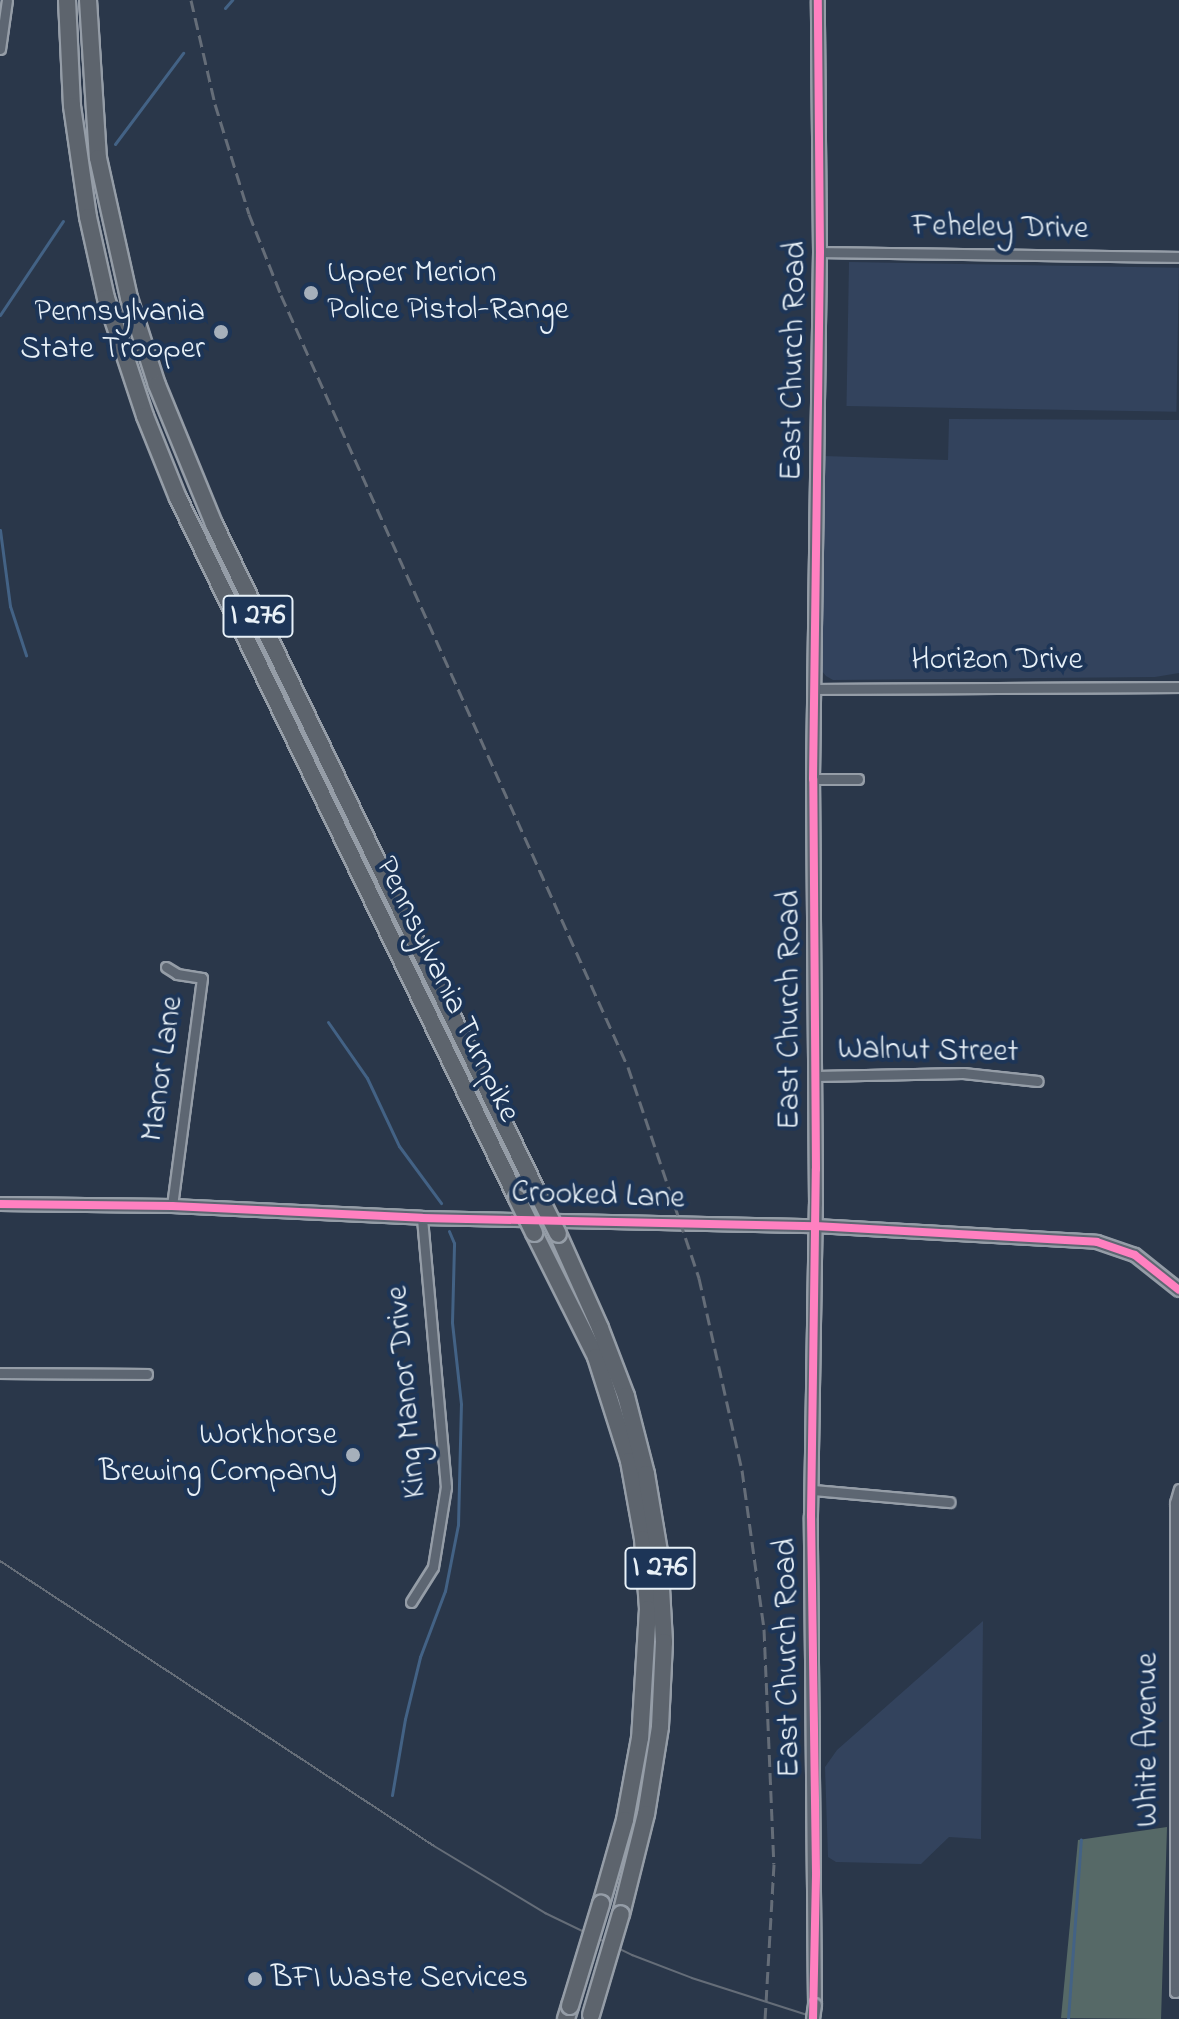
<!DOCTYPE html>
<style>
body{margin:0}
#map{position:relative;width:1179px;height:2019px;overflow:hidden;background:#2a374a;font-family:"Indie Flower",sans-serif}
div>[style]{position:absolute}
.built>*{inset:0;background:#33435d;transform-origin:0 0}
.green>*{inset:0;background:#566967}
.stream>*{height:3px;margin:-1.5px;padding:0 1.5px;transform-origin:1.5px;border-radius:1.5px;background:#436285}
.roads{filter:drop-shadow(2px 0 #959da7) drop-shadow(-2px 0 #959da7) drop-shadow(0 2px #959da7) drop-shadow(0 -2px #959da7)}
.minor>*{height:9px;margin:-4.5px;padding:0 4.5px;transform-origin:4.5px;border-radius:4.5px;background:#5d6672}
.tertiary>*{height:12px;margin:-6px;padding:0 6px;transform-origin:6px;border-radius:6px;background:#5d6672}
.motorway>*{height:16px;margin:-8px;padding:0 8px;transform-origin:8px;border-radius:8px;background:#5d646d}
.tram>*{height:2px;margin:-1px;padding:0 1px;transform-origin:1px;border-radius:1px;background:#656d78}
.rail>*{height:3px;margin-top:-1.5px;transform-origin:0;background:repeating-linear-gradient(90deg,#656d78 0 12px,transparent 0 18px)}
.bridges{filter:drop-shadow(2px 0 #959da7) drop-shadow(-2px 0 #959da7) drop-shadow(0 2px #959da7) drop-shadow(0 -2px #959da7)}
.tertiary-bridge>*{height:12px;margin:-6px;padding:0 6px;transform-origin:6px;border-radius:6px;background:#5d6672}
.motorway-bridge>*{height:16px;margin:-8px;padding:0 8px;transform-origin:8px;border-radius:8px;background:#5d646d}
.cycleway>*{height:8px;margin:-4px;padding:0 4px;transform-origin:4px;border-radius:4px;background:#ff80c0}
.dots>*{width:22px;height:22px;translate:-50% -50%;box-sizing:border-box;border:4px solid #1d3557;border-radius:50%}
span{translate:-50% -50%;white-space:nowrap;text-align:center;line-height:1.15;-webkit-text-stroke:8px #1d3557;paint-order:stroke}
.shield-label span{padding:2px 6px;background:#1d3557;border:2px solid;border-radius:6px;-webkit-text-stroke-width:0}
.shield-label{font-size:30px;color:#e8f1f8;font-weight:700}
.street-label{font-size:32px;color:#e8f1f8}
.poi-label{font-size:32px;color:#e8f1f8}
.left{translate:0 -50%;text-align:left}
.right{translate:-100% -50%;text-align:right}
</style>
<div id="map">
<div class="built">
<i style="left:849px;top:262px;width:330px;height:144px;rotate:1deg"></i>
<i style="clip-path:polygon(949px 419px,1179px 420px,1179px 673px,1155px 677px,833px 680px,826px 676px,821px 670px,824px 456px,948px 460px)"></i>
<i style="clip-path:polygon(983px 1621px,981px 1839px,949px 1837px,921px 1864px,836px 1862px,828px 1857px,825px 1767px,837px 1750px)"></i>
</div>
<div class="green">
<i style="clip-path:polygon(1167px 1827px,1161px 2019px,1061px 2018px,1078px 1840px)"></i>
</div>
<div class="stream">
<i style="left:225px;top:8px;width:11px;rotate:-49deg"></i>
<i style="left:115px;top:144px;width:114px;rotate:-53.2deg"></i>
<i style="left:0;top:315px;width:113px;rotate:-56.2deg"></i>
<i style="left:0;top:530px;width:77px;rotate:82.5deg"></i>
<i style="left:10px;top:606px;width:52px;rotate:71.9deg"></i>
<i style="left:328px;top:1022px;width:68px;rotate:55.1deg"></i>
<i style="left:367px;top:1078px;width:75px;rotate:64.8deg"></i>
<i style="left:399px;top:1146px;width:71px;rotate:53.6deg"></i>
<i style="left:392px;top:1795px;width:77px;rotate:-80.3deg"></i>
<i style="left:405px;top:1719px;width:64px;rotate:-76.4deg"></i>
<i style="left:420px;top:1657px;width:71px;rotate:-69.3deg"></i>
<i style="left:445px;top:1591px;width:67px;rotate:-78.9deg"></i>
<i style="left:458px;top:1525px;width:121px;rotate:-88.6deg"></i>
<i style="left:461px;top:1404px;width:82px;rotate:-96.3deg"></i>
<i style="left:452px;top:1322px;width:79px;rotate:-88.5deg"></i>
<i style="left:454px;top:1243px;width:13px;rotate:-113deg"></i>
<i style="left:1068px;top:2019px;width:180px;rotate:-85.9deg"></i>
</div>
<div class="roads">
<div class="minor">
<i style="left:0;top:49px;width:49px;rotate:-81.9deg"></i>
<i style="left:820px;top:252px;width:359px;rotate:0.8deg"></i>
<i style="left:815px;top:689px;width:364px;rotate:-0.3deg"></i>
<i style="left:813px;top:779px;width:45px"></i>
<i style="left:166px;top:967px;width:13px;rotate:32deg"></i>
<i style="left:177px;top:974px;width:25px;rotate:9deg"></i>
<i style="left:202px;top:978px;width:230px;rotate:97.5deg"></i>
<i style="left:816px;top:1076px;width:147px;rotate:-1.2deg"></i>
<i style="left:963px;top:1073px;width:75px;rotate:6.1deg"></i>
<i style="left:0;top:1373px;width:147px;rotate:0.4deg"></i>
<i style="left:1179px;top:1489px;width:15px;rotate:106deg"></i>
<i style="left:1175px;top:1503px;width:489px;rotate:90deg"></i>
<i style="left:1175px;top:1992px;width:4px;rotate:-14deg"></i>
<i style="left:812px;top:1490px;width:138px;rotate:5deg"></i>
<i style="left:411px;top:1602px;width:41px;rotate:-57.8deg"></i>
<i style="left:433px;top:1567px;width:81px;rotate:-80.8deg"></i>
<i style="left:446px;top:1487px;width:270px;rotate:-95.1deg"></i>
</div>
<div class="tertiary">
<i style="left:0;top:1204px;width:172px;rotate:0.7deg"></i>
<i style="left:172px;top:1206px;width:250px;rotate:2.7deg"></i>
<i style="left:422px;top:1218px;width:393px;rotate:1.2deg"></i>
<i style="left:815px;top:1226px;width:282px;rotate:3.2deg"></i>
<i style="left:1097px;top:1242px;width:40px;rotate:18.9deg"></i>
<i style="left:1135px;top:1255px;width:56px;rotate:38.5deg"></i>
<i style="left:815px;top:2005px;width:489px;rotate:-90.5deg"></i>
<i style="left:811px;top:1516px;width:312px;rotate:-89.1deg"></i>
<i style="left:816px;top:1204px;width:425px;rotate:-90.4deg"></i>
<i style="left:813px;top:779px;width:527px;rotate:-89.24deg"></i>
<i style="left:820px;top:252px;width:252px;rotate:-90.5deg"></i>
</div>
<div class="motorway">
<i style="left:67px;top:0;width:106px;rotate:87.3deg"></i>
<i style="left:72px;top:106px;width:112px;rotate:81.8deg"></i>
<i style="left:88px;top:217px;width:83px;rotate:77.5deg"></i>
<i style="left:106px;top:298px;width:124px;rotate:71.7deg"></i>
<i style="left:145px;top:416px;width:88px;rotate:68.1deg"></i>
<i style="left:178px;top:498px;width:778px;rotate:64.16deg"></i>
<i style="left:88px;top:0;width:158px;rotate:86.4deg"></i>
<i style="left:98px;top:158px;width:143px;rotate:77.5deg"></i>
<i style="left:129px;top:298px;width:91px;rotate:72.2deg"></i>
<i style="left:157px;top:385px;width:150px;rotate:67.7deg"></i>
<i style="left:214px;top:524px;width:749px;rotate:64.19deg"></i>
<i style="left:534px;top:1233px;width:139px;rotate:63.4deg"></i>
<i style="left:596px;top:1357px;width:109px;rotate:72.4deg"></i>
<i style="left:629px;top:1461px;width:79px;rotate:79.8deg"></i>
<i style="left:643px;top:1539px;width:70px;rotate:85.9deg"></i>
<i style="left:648px;top:1609px;width:129px;rotate:93.5deg"></i>
<i style="left:640px;top:1738px;width:83px;rotate:100.4deg"></i>
<i style="left:625px;top:1820px;width:87px;rotate:105.9deg"></i>
<i style="left:558px;top:1234px;width:103px;rotate:65.9deg"></i>
<i style="left:600px;top:1328px;width:73px;rotate:69.1deg"></i>
<i style="left:626px;top:1396px;width:81px;rotate:75.6deg"></i>
<i style="left:646px;top:1474px;width:79px;rotate:80.5deg"></i>
<i style="left:659px;top:1552px;width:90px;rotate:86.8deg"></i>
<i style="left:664px;top:1642px;width:85px;rotate:92.7deg"></i>
<i style="left:660px;top:1727px;width:88px;rotate:99.1deg"></i>
<i style="left:646px;top:1814px;width:103px;rotate:104deg"></i>
<i style="left:566px;top:2019px;width:14px;rotate:-73deg"></i>
</div>
</div>
<div class="tram">
<i style="left:0;top:1561px;width:519px;rotate:33.29deg"></i>
<i style="left:434px;top:1846px;width:130px;rotate:31.1deg"></i>
<i style="left:545px;top:1913px;width:97px;rotate:25.8deg"></i>
<i style="left:632px;top:1955px;width:64px;rotate:21deg"></i>
<i style="left:692px;top:1978px;width:134px;rotate:17.8deg"></i>
</div>
<div class="rail">
<i style="left:191px;top:0;width:107px;rotate:77deg"></i>
<i style="left:215px;top:104px;width:115px;rotate:72.8deg"></i>
<i style="left:249px;top:214px;width:87px;rotate:68.4deg"></i>
<i style="left:281px;top:295px;width:846px;rotate:65.8deg"></i>
<i style="left:628px;top:1067px;width:223px;rotate:71.4deg"></i>
<i style="left:699px;top:1278px;width:197px;rotate:77.4deg"></i>
<i style="left:742px;top:1470px;width:161px;rotate:82.1deg"></i>
<i style="left:764px;top:1629px;width:235px;rotate:87.6deg"></i>
<i style="left:774px;top:1864px;width:155px;rotate:93.3deg"></i>
</div>
<div class="bridges">
<div class="tertiary-bridge">
<i style="left:813px;top:2019px;width:14px;rotate:-82deg"></i>
</div>
<div class="motorway-bridge">
<i style="left:517px;top:1198px;width:39px;rotate:64deg"></i>
<i style="left:540px;top:1198px;width:40px;rotate:63.4deg"></i>
<i style="left:570px;top:2006px;width:107px;rotate:-73.1deg"></i>
<i style="left:591px;top:2015px;width:105px;rotate:-73.5deg"></i>
</div>
</div>
<div class="cycleway">
<i style="left:0;top:1204px;width:172px;rotate:0.7deg"></i>
<i style="left:172px;top:1206px;width:250px;rotate:2.7deg"></i>
<i style="left:422px;top:1218px;width:393px;rotate:1.2deg"></i>
<i style="left:815px;top:1226px;width:282px;rotate:3.2deg"></i>
<i style="left:1097px;top:1242px;width:40px;rotate:18.9deg"></i>
<i style="left:1135px;top:1255px;width:56px;rotate:38.5deg"></i>
<i style="left:813px;top:2019px;width:147px;rotate:-88.8deg"></i>
<i style="left:816px;top:1872px;width:356px;rotate:-90.8deg"></i>
<i style="left:811px;top:1516px;width:347px;rotate:-89.2deg"></i>
<i style="left:816px;top:1169px;width:390px;rotate:-90.4deg"></i>
<i style="left:813px;top:779px;width:527px;rotate:-89.24deg"></i>
<i style="left:820px;top:252px;width:252px;rotate:-90.5deg"></i>
</div>
<div class="dots">
<i style="left:311px;top:293px;background:#a6b0bb"></i>
<i style="left:221px;top:332px;background:#a6b0bb"></i>
<i style="left:353px;top:1455px;background:#a6b0bb"></i>
<i style="left:255px;top:1979px;background:#a6b0bb"></i>
</div>
<div class="shield-label">
<span style="left:258px;top:616px">I 276</span>
<span style="left:660px;top:1568px">I 276</span>
</div>
<div class="street-label">
<span style="left:1000px;top:229px;rotate:1deg">Feheley Drive</span>
<span style="left:795px;top:361px;rotate:-89deg">East Church Road</span>
<span style="left:997px;top:661px">Horizon Drive</span>
<span style="left:446px;top:990px;rotate:64deg">Pennsylvania Turnpike</span>
<span style="left:791px;top:1010px;rotate:-90deg">East Church Road</span>
<span style="left:928px;top:1052px;rotate:1deg">Walnut Street</span>
<span style="left:164px;top:1069px;rotate:-82deg">Manor Lane</span>
<span style="left:598px;top:1197px;rotate:2deg">Crooked Lane</span>
<span style="left:408px;top:1392px;rotate:-95deg">King Manor Drive</span>
<span style="left:789px;top:1658px;rotate:-91deg">East Church Road</span>
<span style="left:1149px;top:1740px;rotate:-90deg">White Avenue</span>
</div>
<div class="poi-label">
<span class="left" style="left:327px;top:293px">Upper Merion<br>Police Pistol-Range</span>
<span class="right" style="left:205px;top:332px">Pennsylvania<br>State Trooper</span>
<span class="right" style="left:337px;top:1455px">Workhorse<br>Brewing Company</span>
<span class="left" style="left:271px;top:1979px">BFI Waste Services</span>
</div>
</div>
